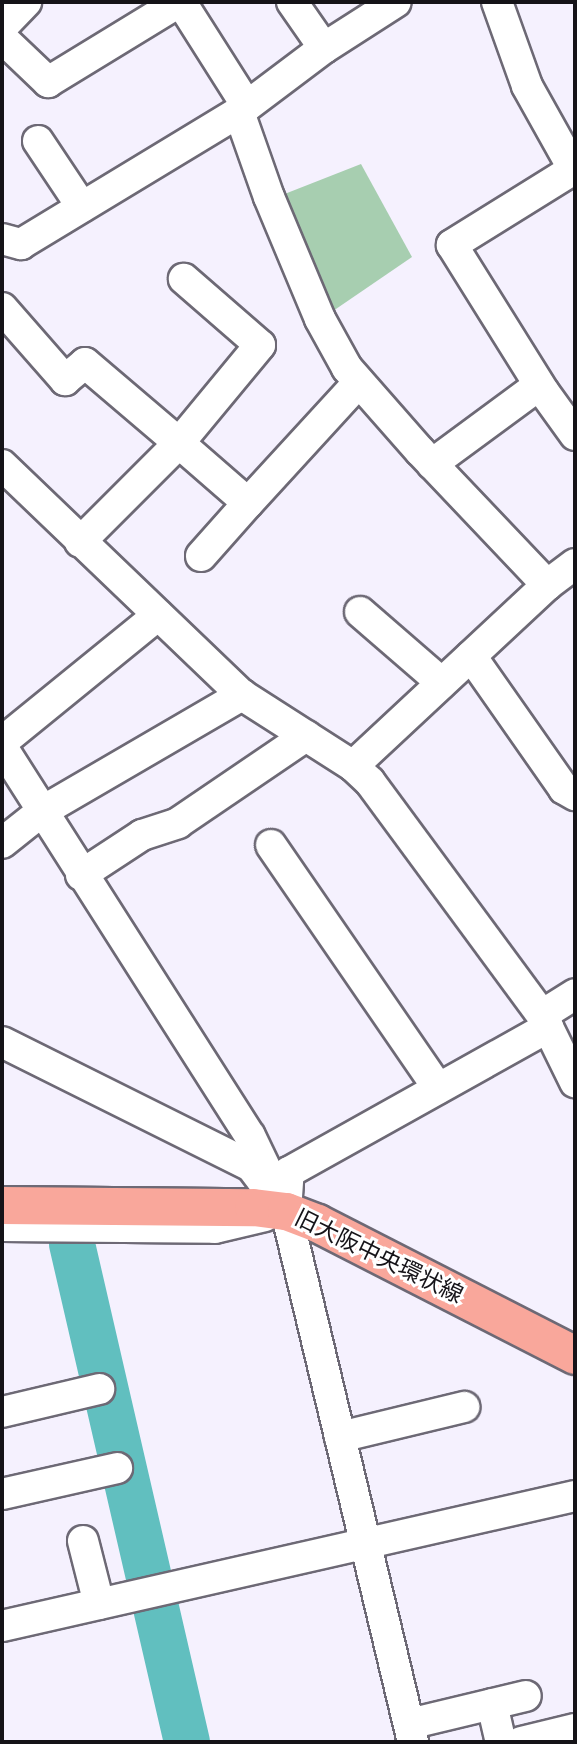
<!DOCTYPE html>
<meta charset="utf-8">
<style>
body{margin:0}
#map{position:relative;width:577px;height:1744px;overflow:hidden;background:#f5f1fe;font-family:Ubuntu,"Noto Sans JP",sans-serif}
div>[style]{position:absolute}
.green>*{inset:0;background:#a7ceb0}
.river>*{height:46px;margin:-23px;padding:0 23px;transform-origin:23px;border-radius:23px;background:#61bfbf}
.roads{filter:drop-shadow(2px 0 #6d6975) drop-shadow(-2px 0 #6d6975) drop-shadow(0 2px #6d6975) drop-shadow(0 -2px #6d6975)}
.minor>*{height:30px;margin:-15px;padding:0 15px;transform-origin:15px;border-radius:15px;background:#fff}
.major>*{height:37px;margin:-18.5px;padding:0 18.5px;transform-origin:18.5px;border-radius:18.5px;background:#f9a79b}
span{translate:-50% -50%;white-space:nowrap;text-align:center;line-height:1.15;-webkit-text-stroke:6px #fff;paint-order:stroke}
.street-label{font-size:23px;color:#151318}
.frame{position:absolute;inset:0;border:4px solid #151318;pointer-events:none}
</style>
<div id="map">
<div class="green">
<i style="clip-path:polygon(361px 164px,412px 257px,333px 311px,282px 195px)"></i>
</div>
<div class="river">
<i style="left:72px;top:1244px;width:511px;rotate:77deg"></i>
</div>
<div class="roads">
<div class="minor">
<i style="left:181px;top:2px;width:123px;rotate:57.6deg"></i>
<i style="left:292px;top:2px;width:56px;rotate:55.2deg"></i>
<i style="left:497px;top:2px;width:89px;rotate:70.3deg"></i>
<i style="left:527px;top:86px;width:98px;rotate:60.8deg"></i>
<i style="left:2px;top:27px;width:35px;rotate:-46deg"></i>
<i style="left:2px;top:38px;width:64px;rotate:43.7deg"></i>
<i style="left:48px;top:82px;width:153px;rotate:-31.4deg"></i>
<i style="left:239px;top:112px;width:90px;rotate:70.6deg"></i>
<i style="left:269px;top:197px;width:132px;rotate:67.3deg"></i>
<i style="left:320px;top:319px;width:56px;rotate:61.1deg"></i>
<i style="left:347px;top:368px;width:111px;rotate:48.7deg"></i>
<i style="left:420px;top:451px;width:185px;rotate:46.5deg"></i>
<i style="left:38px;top:141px;width:79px;rotate:56.3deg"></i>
<i style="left:574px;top:169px;width:144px;rotate:148.1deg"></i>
<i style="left:452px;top:245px;width:173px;rotate:58deg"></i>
<i style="left:544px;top:392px;width:53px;rotate:54.2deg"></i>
<i style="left:2px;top:239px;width:20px;rotate:15deg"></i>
<i style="left:21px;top:244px;width:255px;rotate:-31.2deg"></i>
<i style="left:239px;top:112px;width:106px;rotate:-37deg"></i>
<i style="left:324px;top:48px;width:85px;rotate:-32.6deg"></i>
<i style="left:2px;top:308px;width:96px;rotate:48.8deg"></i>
<i style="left:65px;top:380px;width:26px;rotate:-40deg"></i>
<i style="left:85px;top:363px;width:123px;rotate:40.4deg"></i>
<i style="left:179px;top:443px;width:127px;rotate:-50.4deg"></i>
<i style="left:260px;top:345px;width:101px;rotate:-139deg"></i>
<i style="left:432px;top:464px;width:133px;rotate:-36.4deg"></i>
<i style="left:2px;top:465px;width:332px;rotate:43.8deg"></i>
<i style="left:242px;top:695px;width:132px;rotate:32.6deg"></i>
<i style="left:353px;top:766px;width:23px;rotate:43deg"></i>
<i style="left:370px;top:782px;width:290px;rotate:53.6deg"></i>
<i style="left:542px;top:1015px;width:75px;rotate:63.8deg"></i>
<i style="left:80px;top:542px;width:140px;rotate:-45deg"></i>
<i style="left:179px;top:443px;width:91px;rotate:41deg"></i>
<i style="left:248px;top:503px;width:164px;rotate:-47.5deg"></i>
<i style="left:201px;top:556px;width:71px;rotate:-48.4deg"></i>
<i style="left:360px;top:612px;width:108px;rotate:40.9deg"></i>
<i style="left:471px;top:656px;width:162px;rotate:55deg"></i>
<i style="left:564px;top:789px;width:13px;rotate:29deg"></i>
<i style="left:2px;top:742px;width:201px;rotate:-39.1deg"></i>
<i style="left:2px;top:747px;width:461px;rotate:57.5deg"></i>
<i style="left:250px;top:1136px;width:83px;rotate:64.4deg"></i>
<i style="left:286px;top:1211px;width:546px;rotate:76.55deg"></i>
<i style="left:353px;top:766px;width:265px;rotate:-43deg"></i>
<i style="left:547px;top:585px;width:35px;rotate:-37deg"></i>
<i style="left:2px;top:843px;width:50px;rotate:-38.5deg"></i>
<i style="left:41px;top:812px;width:233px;rotate:-30.2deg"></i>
<i style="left:271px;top:845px;width:295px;rotate:55.5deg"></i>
<i style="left:81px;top:875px;width:73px;rotate:-33.3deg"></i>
<i style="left:142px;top:835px;width:38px;rotate:-18deg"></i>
<i style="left:178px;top:823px;width:155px;rotate:-34.2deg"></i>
<i style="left:542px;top:1015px;width:39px;rotate:-32deg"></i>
<i style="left:2px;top:1042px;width:278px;rotate:26.5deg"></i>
<i style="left:251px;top:1166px;width:25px;rotate:53deg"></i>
<i style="left:286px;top:1211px;width:39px;rotate:-86deg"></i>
<i style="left:289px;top:1172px;width:297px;rotate:-29.2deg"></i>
<i style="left:2px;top:1226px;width:213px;rotate:0.5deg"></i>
<i style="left:215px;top:1228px;width:51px;rotate:-13.5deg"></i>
<i style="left:2px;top:1412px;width:100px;rotate:-13.3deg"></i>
<i style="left:340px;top:1437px;width:128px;rotate:-13.6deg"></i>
<i style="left:2px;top:1494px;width:118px;rotate:-12.7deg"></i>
<i style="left:83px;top:1541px;width:65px;rotate:75.7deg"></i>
<i style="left:2px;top:1626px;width:588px;rotate:-12.78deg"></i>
<i style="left:492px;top:1704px;width:39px;rotate:77deg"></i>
<i style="left:409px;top:1724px;width:120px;rotate:-13.5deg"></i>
<i style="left:521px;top:1742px;width:56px;rotate:-13.5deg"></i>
</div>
<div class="major">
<i style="left:2px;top:1205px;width:251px;rotate:0.5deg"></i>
<i style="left:253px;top:1207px;width:33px;rotate:7deg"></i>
<i style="left:286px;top:1211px;width:33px;rotate:21deg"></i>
<i style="left:317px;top:1223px;width:290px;rotate:27.1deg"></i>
</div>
</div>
<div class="street-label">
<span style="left:379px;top:1256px;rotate:26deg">旧大阪中央環状線</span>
</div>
<div class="frame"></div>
</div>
